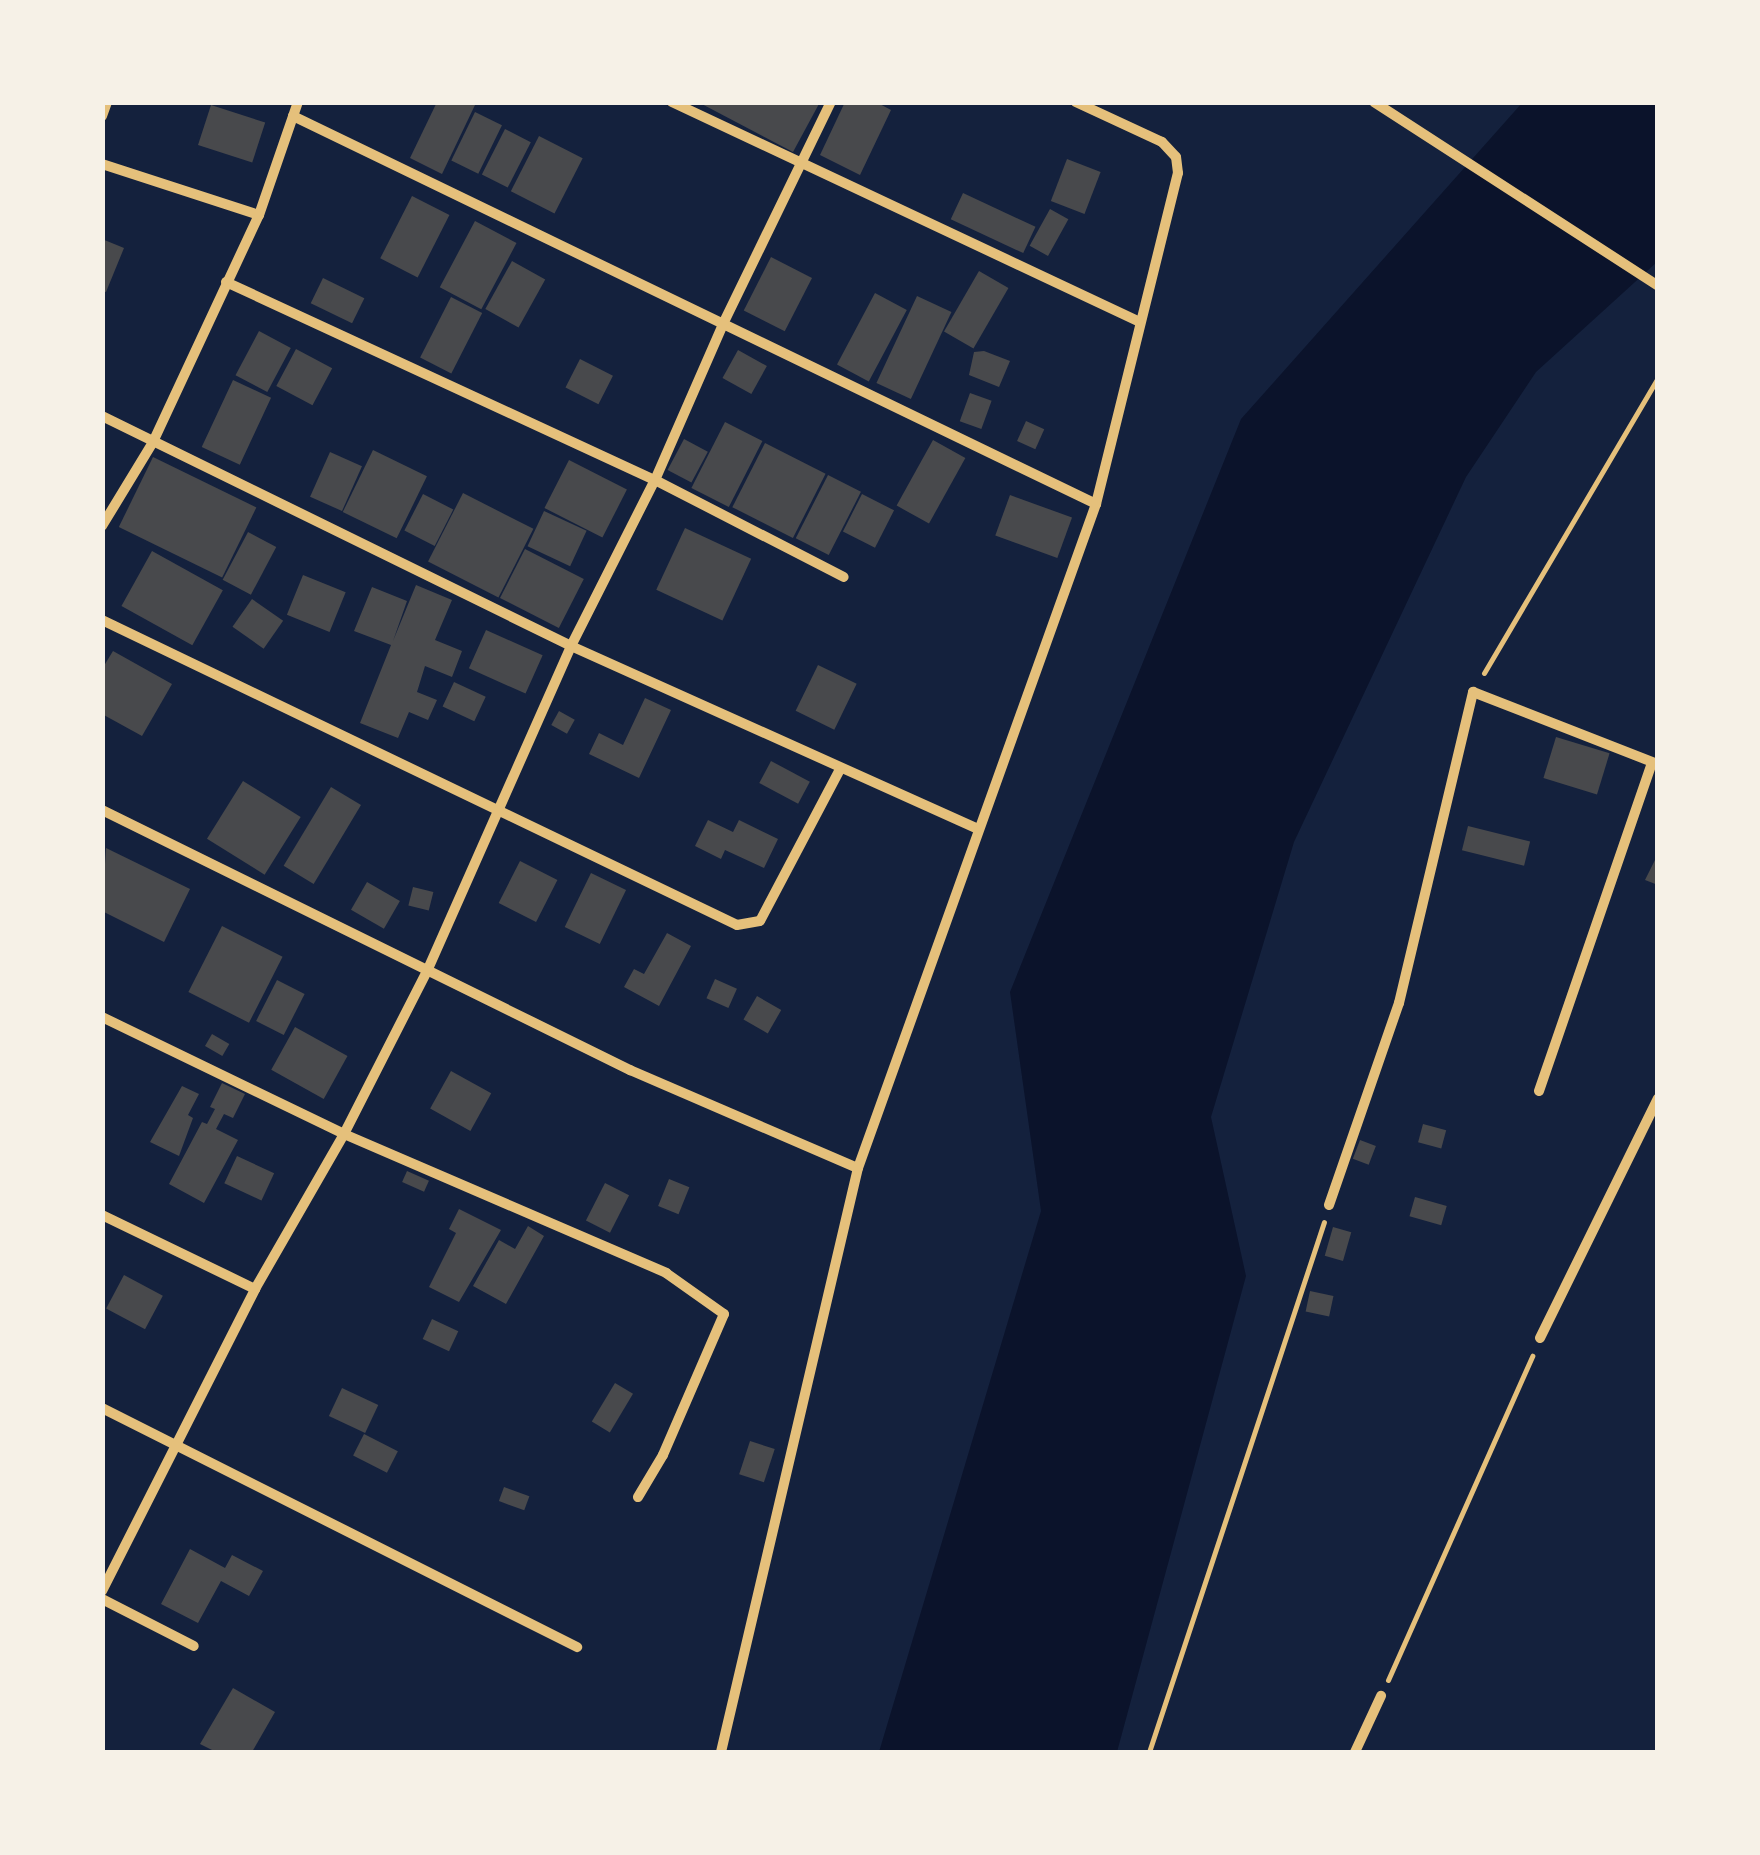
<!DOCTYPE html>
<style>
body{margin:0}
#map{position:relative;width:1760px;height:1855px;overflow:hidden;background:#14213d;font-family:"Space Grotesk",sans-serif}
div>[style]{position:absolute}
.water>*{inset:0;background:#0b132b}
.building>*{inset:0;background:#48494c;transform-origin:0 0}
.path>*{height:5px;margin:-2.5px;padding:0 2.5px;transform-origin:2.5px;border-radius:2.5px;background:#e5c07b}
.minor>*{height:10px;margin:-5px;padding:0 5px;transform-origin:5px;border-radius:5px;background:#e5c07b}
span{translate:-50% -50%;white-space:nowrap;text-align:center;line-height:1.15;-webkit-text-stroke:9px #f6f1e7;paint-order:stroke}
.frame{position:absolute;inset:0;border:105px solid #f6f1e7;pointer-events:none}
</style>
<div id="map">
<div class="water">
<i style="clip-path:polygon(1522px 103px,1657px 103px,1657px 262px,1536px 372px,1466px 477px,1294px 842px,1211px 1117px,1246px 1276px,1117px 1752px,879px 1752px,1041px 1211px,1010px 992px,1241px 419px)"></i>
</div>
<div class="building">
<i style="clip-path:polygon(437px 102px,475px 105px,442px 174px,410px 158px)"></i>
<i style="clip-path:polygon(698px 102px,820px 102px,793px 152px)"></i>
<i style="clip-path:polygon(845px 102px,876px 102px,891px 110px,860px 175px,820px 155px)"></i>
<i style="left:211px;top:105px;width:57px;height:42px;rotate:18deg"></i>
<i style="left:475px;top:112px;width:30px;height:54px;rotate:26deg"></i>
<i style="left:505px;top:129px;width:29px;height:51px;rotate:27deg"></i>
<i style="left:539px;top:136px;width:49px;height:62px;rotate:27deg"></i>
<i style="left:1067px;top:159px;width:36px;height:45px;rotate:21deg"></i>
<i style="left:963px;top:193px;width:80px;height:29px;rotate:25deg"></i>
<i style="left:412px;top:196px;width:42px;height:70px;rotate:27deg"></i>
<i style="left:1050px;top:209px;width:21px;height:42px;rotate:29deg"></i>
<i style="left:475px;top:221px;width:47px;height:75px;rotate:28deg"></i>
<i style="clip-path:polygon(102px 239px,124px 248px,106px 292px,102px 291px)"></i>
<i style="left:771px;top:257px;width:46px;height:60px;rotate:27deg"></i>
<i style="left:512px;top:261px;width:38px;height:55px;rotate:29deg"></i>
<i style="left:979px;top:271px;width:34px;height:70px;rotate:30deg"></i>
<i style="left:323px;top:278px;width:46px;height:28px;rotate:26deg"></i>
<i style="left:875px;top:293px;width:36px;height:81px;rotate:28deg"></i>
<i style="left:917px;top:296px;width:38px;height:96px;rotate:25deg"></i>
<i style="left:451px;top:297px;width:35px;height:68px;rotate:27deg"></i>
<i style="left:259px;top:331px;width:36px;height:50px;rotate:28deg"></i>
<i style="left:296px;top:349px;width:41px;height:42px;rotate:28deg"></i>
<i style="left:738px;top:350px;width:33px;height:32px;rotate:29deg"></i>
<i style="clip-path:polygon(984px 351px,1010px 361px,999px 387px,969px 375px,974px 352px)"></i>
<i style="left:580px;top:359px;width:37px;height:32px;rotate:27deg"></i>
<i style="left:233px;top:380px;width:42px;height:74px;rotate:25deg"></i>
<i style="left:970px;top:393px;width:23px;height:30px;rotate:20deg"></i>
<i style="left:1026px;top:421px;width:20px;height:22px;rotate:24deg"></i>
<i style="left:725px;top:422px;width:42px;height:74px;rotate:27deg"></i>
<i style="left:684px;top:439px;width:27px;height:35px;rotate:28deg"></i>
<i style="left:933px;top:440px;width:37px;height:75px;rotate:29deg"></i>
<i style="left:765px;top:443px;width:68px;height:72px;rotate:27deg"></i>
<i style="left:373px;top:450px;width:60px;height:69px;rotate:26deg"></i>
<i style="left:330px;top:452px;width:35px;height:49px;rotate:24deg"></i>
<i style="left:153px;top:457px;width:115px;height:78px;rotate:26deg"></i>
<i style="left:569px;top:460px;width:65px;height:54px;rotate:27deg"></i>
<i style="left:828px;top:475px;width:37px;height:71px;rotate:27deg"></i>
<i style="left:463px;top:493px;width:79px;height:77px;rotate:27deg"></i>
<i style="left:423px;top:494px;width:34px;height:41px;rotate:27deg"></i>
<i style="left:862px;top:494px;width:36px;height:42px;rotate:27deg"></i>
<i style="left:1010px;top:495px;width:66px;height:43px;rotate:20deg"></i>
<i style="left:544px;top:511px;width:47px;height:39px;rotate:25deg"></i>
<i style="left:685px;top:528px;width:73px;height:68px;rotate:25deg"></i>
<i style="left:248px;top:532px;width:32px;height:54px;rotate:28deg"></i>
<i style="left:525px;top:549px;width:66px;height:55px;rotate:27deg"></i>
<i style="left:152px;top:551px;width:81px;height:63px;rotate:29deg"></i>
<i style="left:303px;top:575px;width:46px;height:43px;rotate:22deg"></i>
<i style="clip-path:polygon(416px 585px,452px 600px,435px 640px,462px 651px,452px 677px,425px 666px,417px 692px,437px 700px,428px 720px,409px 712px,398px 738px,360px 723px,391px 645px,354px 631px,372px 587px,407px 601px,393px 641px)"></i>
<i style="left:252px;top:599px;width:38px;height:34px;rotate:35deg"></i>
<i style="left:486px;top:630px;width:62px;height:42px;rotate:24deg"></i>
<i style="clip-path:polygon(113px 651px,172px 684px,142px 736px,102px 714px,102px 669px)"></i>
<i style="left:818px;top:665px;width:43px;height:51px;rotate:26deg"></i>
<i style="left:454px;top:682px;width:35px;height:27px;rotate:25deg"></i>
<i style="clip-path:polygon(645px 698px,671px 710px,639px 778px,589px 754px,599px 733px,623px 745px)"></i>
<i style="left:559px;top:711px;width:18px;height:16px;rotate:29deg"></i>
<i style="left:1556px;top:737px;width:56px;height:43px;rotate:17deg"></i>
<i style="left:771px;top:761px;width:44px;height:25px;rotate:28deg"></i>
<i style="left:243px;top:781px;width:68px;height:68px;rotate:32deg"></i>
<i style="left:331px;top:787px;width:35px;height:92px;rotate:31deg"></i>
<i style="clip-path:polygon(708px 820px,733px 832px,739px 820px,778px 839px,764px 868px,725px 850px,721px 859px,695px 846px)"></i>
<i style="left:1468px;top:826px;width:64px;height:25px;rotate:14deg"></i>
<i style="clip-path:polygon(106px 848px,190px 889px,164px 942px,102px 911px)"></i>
<i style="clip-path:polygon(1658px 854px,1658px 885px,1645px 880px)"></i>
<i style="left:520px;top:861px;width:42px;height:47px;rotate:27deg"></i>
<i style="left:591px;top:873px;width:39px;height:60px;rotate:26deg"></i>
<i style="left:367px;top:882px;width:38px;height:32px;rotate:30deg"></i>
<i style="left:413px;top:887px;width:21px;height:19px;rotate:14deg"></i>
<i style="left:222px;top:926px;width:68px;height:74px;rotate:27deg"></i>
<i style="clip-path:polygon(667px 933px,691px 946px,659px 1006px,624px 987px,634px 969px,644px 974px)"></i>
<i style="left:715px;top:979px;width:24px;height:21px;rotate:24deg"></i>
<i style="left:277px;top:980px;width:31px;height:46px;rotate:27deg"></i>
<i style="left:757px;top:996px;width:28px;height:27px;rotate:30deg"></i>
<i style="left:295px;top:1027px;width:60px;height:49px;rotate:29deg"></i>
<i style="left:212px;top:1034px;width:20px;height:14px;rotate:30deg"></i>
<i style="left:451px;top:1071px;width:46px;height:43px;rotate:29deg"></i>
<i style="clip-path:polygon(222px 1083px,245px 1094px,233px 1118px,224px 1114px,216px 1129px,238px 1140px,204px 1203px,169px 1184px,202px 1122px,207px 1124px,215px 1109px,210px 1107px)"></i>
<i style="clip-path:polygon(182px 1086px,199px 1094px,188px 1115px,193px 1118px,179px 1156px,150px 1142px)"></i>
<i style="left:1423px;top:1124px;width:24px;height:19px;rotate:15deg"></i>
<i style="left:1360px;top:1140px;width:17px;height:20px;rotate:21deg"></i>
<i style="left:237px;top:1156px;width:41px;height:30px;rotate:25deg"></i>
<i style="left:407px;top:1171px;width:24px;height:12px;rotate:24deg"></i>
<i style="left:669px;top:1179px;width:22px;height:29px;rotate:22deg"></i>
<i style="left:605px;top:1183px;width:27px;height:42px;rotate:27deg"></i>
<i style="left:1415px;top:1197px;width:33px;height:20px;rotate:16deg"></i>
<i style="clip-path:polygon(459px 1209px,501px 1230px,459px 1302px,429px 1287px,456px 1233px,449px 1229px)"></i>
<i style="clip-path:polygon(528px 1226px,544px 1236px,506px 1304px,473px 1286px,499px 1240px,515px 1249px)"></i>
<i style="left:1333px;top:1227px;width:19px;height:30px;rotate:16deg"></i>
<i style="left:124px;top:1275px;width:44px;height:38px;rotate:28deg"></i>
<i style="left:1310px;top:1291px;width:24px;height:21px;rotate:12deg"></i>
<i style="left:432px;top:1319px;width:29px;height:22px;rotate:25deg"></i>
<i style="left:615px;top:1383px;width:21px;height:45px;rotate:31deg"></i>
<i style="left:342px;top:1388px;width:40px;height:31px;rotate:25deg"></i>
<i style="left:364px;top:1434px;width:38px;height:24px;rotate:27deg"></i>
<i style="left:750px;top:1441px;width:26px;height:35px;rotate:18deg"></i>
<i style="left:504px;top:1487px;width:27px;height:15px;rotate:20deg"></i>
<i style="clip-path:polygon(190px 1549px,225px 1568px,232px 1555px,263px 1571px,249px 1596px,221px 1581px,198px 1623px,161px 1604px)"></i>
<i style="clip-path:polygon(233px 1688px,275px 1712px,252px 1752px,216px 1752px,200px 1744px)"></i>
</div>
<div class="path">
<i style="left:1484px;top:673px;width:342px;rotate:-59.5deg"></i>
<i style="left:1388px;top:1680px;width:355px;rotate:-66deg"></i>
<i style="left:1149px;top:1752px;width:558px;rotate:-71.73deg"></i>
</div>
<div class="minor">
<i style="left:672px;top:102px;width:517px;rotate:25.18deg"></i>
<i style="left:1374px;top:102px;width:338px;rotate:32.9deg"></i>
<i style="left:102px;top:116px;width:15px;rotate:-70deg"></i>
<i style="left:293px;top:116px;width:892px;rotate:25.79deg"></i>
<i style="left:102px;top:164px;width:165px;rotate:18deg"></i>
<i style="left:226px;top:282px;width:472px;rotate:24.8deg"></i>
<i style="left:655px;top:480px;width:212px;rotate:27.2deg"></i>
<i style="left:102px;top:416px;width:522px;rotate:26.12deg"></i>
<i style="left:571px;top:646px;width:446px;rotate:24.2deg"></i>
<i style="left:102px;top:526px;width:98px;rotate:-58.7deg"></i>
<i style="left:153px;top:442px;width:251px;rotate:-65deg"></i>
<i style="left:259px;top:215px;width:120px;rotate:-71deg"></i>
<i style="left:102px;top:620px;width:704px;rotate:25.66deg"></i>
<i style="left:737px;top:925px;width:23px;rotate:-10deg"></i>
<i style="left:760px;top:921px;width:172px;rotate:-62.2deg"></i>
<i style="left:102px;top:810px;width:589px;rotate:26.22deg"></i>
<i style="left:630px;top:1070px;width:248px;rotate:23.3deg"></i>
<i style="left:102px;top:1017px;width:269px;rotate:25.8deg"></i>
<i style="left:344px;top:1134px;width:351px;rotate:23.3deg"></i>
<i style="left:666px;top:1273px;width:71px;rotate:35.3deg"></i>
<i style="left:724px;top:1314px;width:154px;rotate:113.4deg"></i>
<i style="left:663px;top:1455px;width:49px;rotate:120.8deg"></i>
<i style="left:1539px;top:1091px;width:347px;rotate:-71deg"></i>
<i style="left:1329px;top:1205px;width:214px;rotate:-70.9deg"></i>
<i style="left:1399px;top:1003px;width:320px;rotate:-76.6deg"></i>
<i style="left:1473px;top:692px;width:199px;rotate:21.3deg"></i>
<i style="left:102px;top:1215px;width:170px;rotate:25.8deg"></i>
<i style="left:1540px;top:1338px;width:267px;rotate:-63.8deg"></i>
<i style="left:102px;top:1408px;width:532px;rotate:26.71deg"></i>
<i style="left:102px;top:1591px;width:339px;rotate:-63.1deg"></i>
<i style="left:255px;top:1289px;width:179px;rotate:-60.1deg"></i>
<i style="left:344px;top:1134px;width:185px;rotate:-63deg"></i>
<i style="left:428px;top:969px;width:353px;rotate:-66.1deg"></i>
<i style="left:571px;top:646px;width:186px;rotate:-63.2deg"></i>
<i style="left:655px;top:480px;width:170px;rotate:-66.4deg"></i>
<i style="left:723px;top:324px;width:247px;rotate:-64.1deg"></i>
<i style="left:102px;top:1599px;width:103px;rotate:27.1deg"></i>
<i style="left:721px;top:1752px;width:600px;rotate:-76.8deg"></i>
<i style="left:858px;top:1168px;width:705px;rotate:-70.28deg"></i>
<i style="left:1096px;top:504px;width:341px;rotate:-76.1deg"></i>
<i style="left:1178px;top:173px;width:16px;rotate:-97deg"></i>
<i style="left:1176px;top:157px;width:21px;rotate:-133deg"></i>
<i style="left:1162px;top:142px;width:95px;rotate:-155.1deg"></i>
<i style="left:1355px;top:1752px;width:62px;rotate:-65.1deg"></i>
</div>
<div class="frame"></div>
</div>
